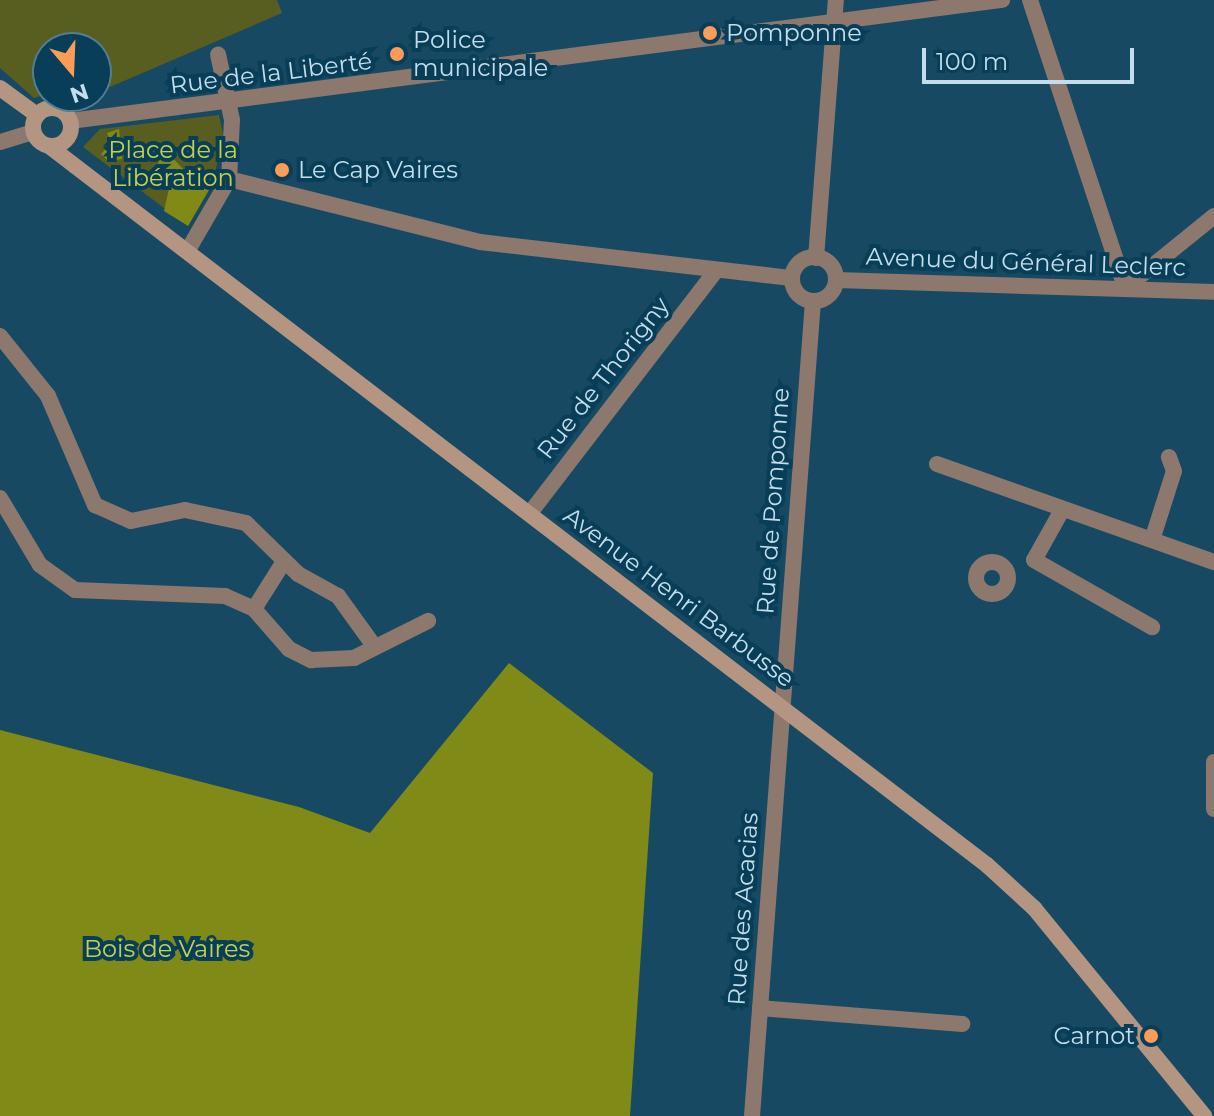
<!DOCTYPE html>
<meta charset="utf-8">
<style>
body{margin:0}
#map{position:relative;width:1214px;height:1116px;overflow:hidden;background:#174962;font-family:Montserrat,sans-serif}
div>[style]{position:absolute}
.green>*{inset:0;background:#585e1f}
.forest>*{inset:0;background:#808a16}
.minor>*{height:16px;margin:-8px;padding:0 8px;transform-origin:8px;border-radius:8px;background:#8c786c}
.minor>.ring{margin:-8px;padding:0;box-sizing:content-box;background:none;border:16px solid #8c786c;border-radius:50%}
.secondary>*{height:16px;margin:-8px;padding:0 8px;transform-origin:8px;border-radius:8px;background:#b49581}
.secondary>.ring{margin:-8px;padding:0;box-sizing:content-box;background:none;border:16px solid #b49581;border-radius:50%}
.dots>*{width:22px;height:22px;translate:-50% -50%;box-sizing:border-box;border:4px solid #083e57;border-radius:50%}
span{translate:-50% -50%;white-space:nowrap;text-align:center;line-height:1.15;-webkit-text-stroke:8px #083e57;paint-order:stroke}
.poi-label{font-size:24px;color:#c4ddec}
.left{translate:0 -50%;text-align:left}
.right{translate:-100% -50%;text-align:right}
.street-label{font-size:24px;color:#c4ddec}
.park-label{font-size:24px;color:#c4d14d}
.north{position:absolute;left:32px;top:32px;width:80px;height:80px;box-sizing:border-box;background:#083e57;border:2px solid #537e93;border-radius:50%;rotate:161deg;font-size:22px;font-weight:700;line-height:32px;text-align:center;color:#c4ddec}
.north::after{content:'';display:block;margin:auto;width:28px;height:36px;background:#fd9c56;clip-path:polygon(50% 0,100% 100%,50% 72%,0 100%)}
.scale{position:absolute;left:922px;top:48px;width:212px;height:36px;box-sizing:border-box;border:4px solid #c4ddec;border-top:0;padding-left:10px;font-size:24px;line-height:28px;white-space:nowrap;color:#c4ddec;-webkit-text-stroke:6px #083e57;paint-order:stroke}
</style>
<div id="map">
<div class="green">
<i style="clip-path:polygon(0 0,277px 0,282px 13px,96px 93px,96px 48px,48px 48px,48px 94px,34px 98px,0 68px)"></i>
<i style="clip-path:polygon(219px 115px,223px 134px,213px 183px,188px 226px,83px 147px,100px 129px)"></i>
</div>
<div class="forest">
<i style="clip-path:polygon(119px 129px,122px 159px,108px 161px,101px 154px,111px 143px,107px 133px)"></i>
<i style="clip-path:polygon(164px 149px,187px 173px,213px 183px,188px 226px,164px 211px,170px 184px,157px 166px)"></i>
<i style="clip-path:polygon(509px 663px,653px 773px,630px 1116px,0 1116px,0 730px,299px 807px,370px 833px)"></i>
</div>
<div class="minor">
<i style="left:1030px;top:0;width:300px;rotate:71.7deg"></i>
<i style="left:70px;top:121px;width:940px;rotate:-7.4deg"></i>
<i style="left:0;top:142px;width:34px;rotate:-17deg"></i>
<i style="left:229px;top:179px;width:259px;rotate:14.1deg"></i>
<i style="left:480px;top:242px;width:314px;rotate:6.6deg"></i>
<i style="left:188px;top:250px;width:82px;rotate:-60deg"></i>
<i style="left:229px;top:179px;width:59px;rotate:-87.1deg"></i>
<i style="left:232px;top:120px;width:67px;rotate:-102deg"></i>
<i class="ring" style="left:792px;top:257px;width:28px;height:28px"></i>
<i style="left:816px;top:258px;width:259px;rotate:-85.6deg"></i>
<i style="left:836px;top:280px;width:378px;rotate:1.8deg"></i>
<i style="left:1124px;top:289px;width:116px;rotate:-39deg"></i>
<i style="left:0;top:336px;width:77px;rotate:51.3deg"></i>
<i style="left:48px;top:396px;width:119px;rotate:66.7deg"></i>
<i style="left:95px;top:505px;width:39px;rotate:24deg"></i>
<i style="left:131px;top:521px;width:55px;rotate:-11.5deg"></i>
<i style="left:185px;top:510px;width:62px;rotate:12deg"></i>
<i style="left:246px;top:523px;width:73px;rotate:44.4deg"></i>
<i style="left:298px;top:574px;width:46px;rotate:28.8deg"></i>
<i style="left:338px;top:596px;width:62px;rotate:54.2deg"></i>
<i style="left:937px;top:464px;width:294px;rotate:19.5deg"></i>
<i style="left:0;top:498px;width:78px;rotate:59.2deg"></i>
<i style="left:40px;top:565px;width:43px;rotate:35.5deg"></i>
<i style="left:75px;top:590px;width:150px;rotate:2.3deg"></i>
<i style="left:225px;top:596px;width:32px;rotate:24deg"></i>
<i style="left:254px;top:609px;width:53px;rotate:48.8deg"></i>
<i style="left:289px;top:649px;width:25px;rotate:27deg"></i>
<i style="left:311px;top:660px;width:43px;rotate:-2.7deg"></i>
<i style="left:354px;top:658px;width:83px;rotate:-26.6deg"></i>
<i style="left:1062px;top:510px;width:57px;rotate:119.2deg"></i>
<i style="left:1034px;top:560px;width:136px;rotate:29.6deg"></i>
<i style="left:530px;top:513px;width:302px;rotate:-52.5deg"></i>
<i style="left:1152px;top:540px;width:72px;rotate:-72.3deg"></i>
<i style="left:1174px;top:471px;width:15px;rotate:-110deg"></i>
<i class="ring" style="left:976px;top:562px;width:16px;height:16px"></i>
<i style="left:254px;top:609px;width:54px;rotate:-57.8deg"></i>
<i style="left:1214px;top:762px;width:47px;rotate:90deg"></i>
<i style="left:760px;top:1008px;width:203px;rotate:4.5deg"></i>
<i style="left:752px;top:1116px;width:817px;rotate:-85.72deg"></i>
</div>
<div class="secondary">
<i style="left:0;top:88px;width:46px;rotate:36.1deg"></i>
<i class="ring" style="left:33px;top:108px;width:22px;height:22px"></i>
<i style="left:49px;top:146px;width:1182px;rotate:37.47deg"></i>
<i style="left:987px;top:865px;width:64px;rotate:42.5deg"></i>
<i style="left:1034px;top:908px;width:269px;rotate:50.7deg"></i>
</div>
<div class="dots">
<i style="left:710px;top:33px;background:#fd9c56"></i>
<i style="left:397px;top:54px;background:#fd9c56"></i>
<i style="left:282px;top:170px;background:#fd9c56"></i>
<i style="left:1151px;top:1036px;background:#fd9c56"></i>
</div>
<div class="poi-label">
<span class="left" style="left:726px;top:33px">Pomponne</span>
<span class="left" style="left:413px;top:54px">Police<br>municipale</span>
<span class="left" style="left:298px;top:170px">Le Cap Vaires</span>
<span class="right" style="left:1135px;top:1036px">Carnot</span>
</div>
<div class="street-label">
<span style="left:271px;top:73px;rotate:-7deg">Rue de la Liberté</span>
<span style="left:1026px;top:262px;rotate:2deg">Avenue du Général Leclerc</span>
<span style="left:603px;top:378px;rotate:-52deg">Rue de Thorigny</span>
<span style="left:773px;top:501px;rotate:-86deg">Rue de Pomponne</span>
<span style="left:679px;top:597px;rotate:37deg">Avenue Henri Barbusse</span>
<span style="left:743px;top:909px;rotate:-86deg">Rue des Acacias</span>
</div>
<div class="park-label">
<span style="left:173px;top:164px">Place de la<br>Libération</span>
<span style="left:167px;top:949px">Bois de Vaires</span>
</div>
<div class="north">N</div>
<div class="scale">100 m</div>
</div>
